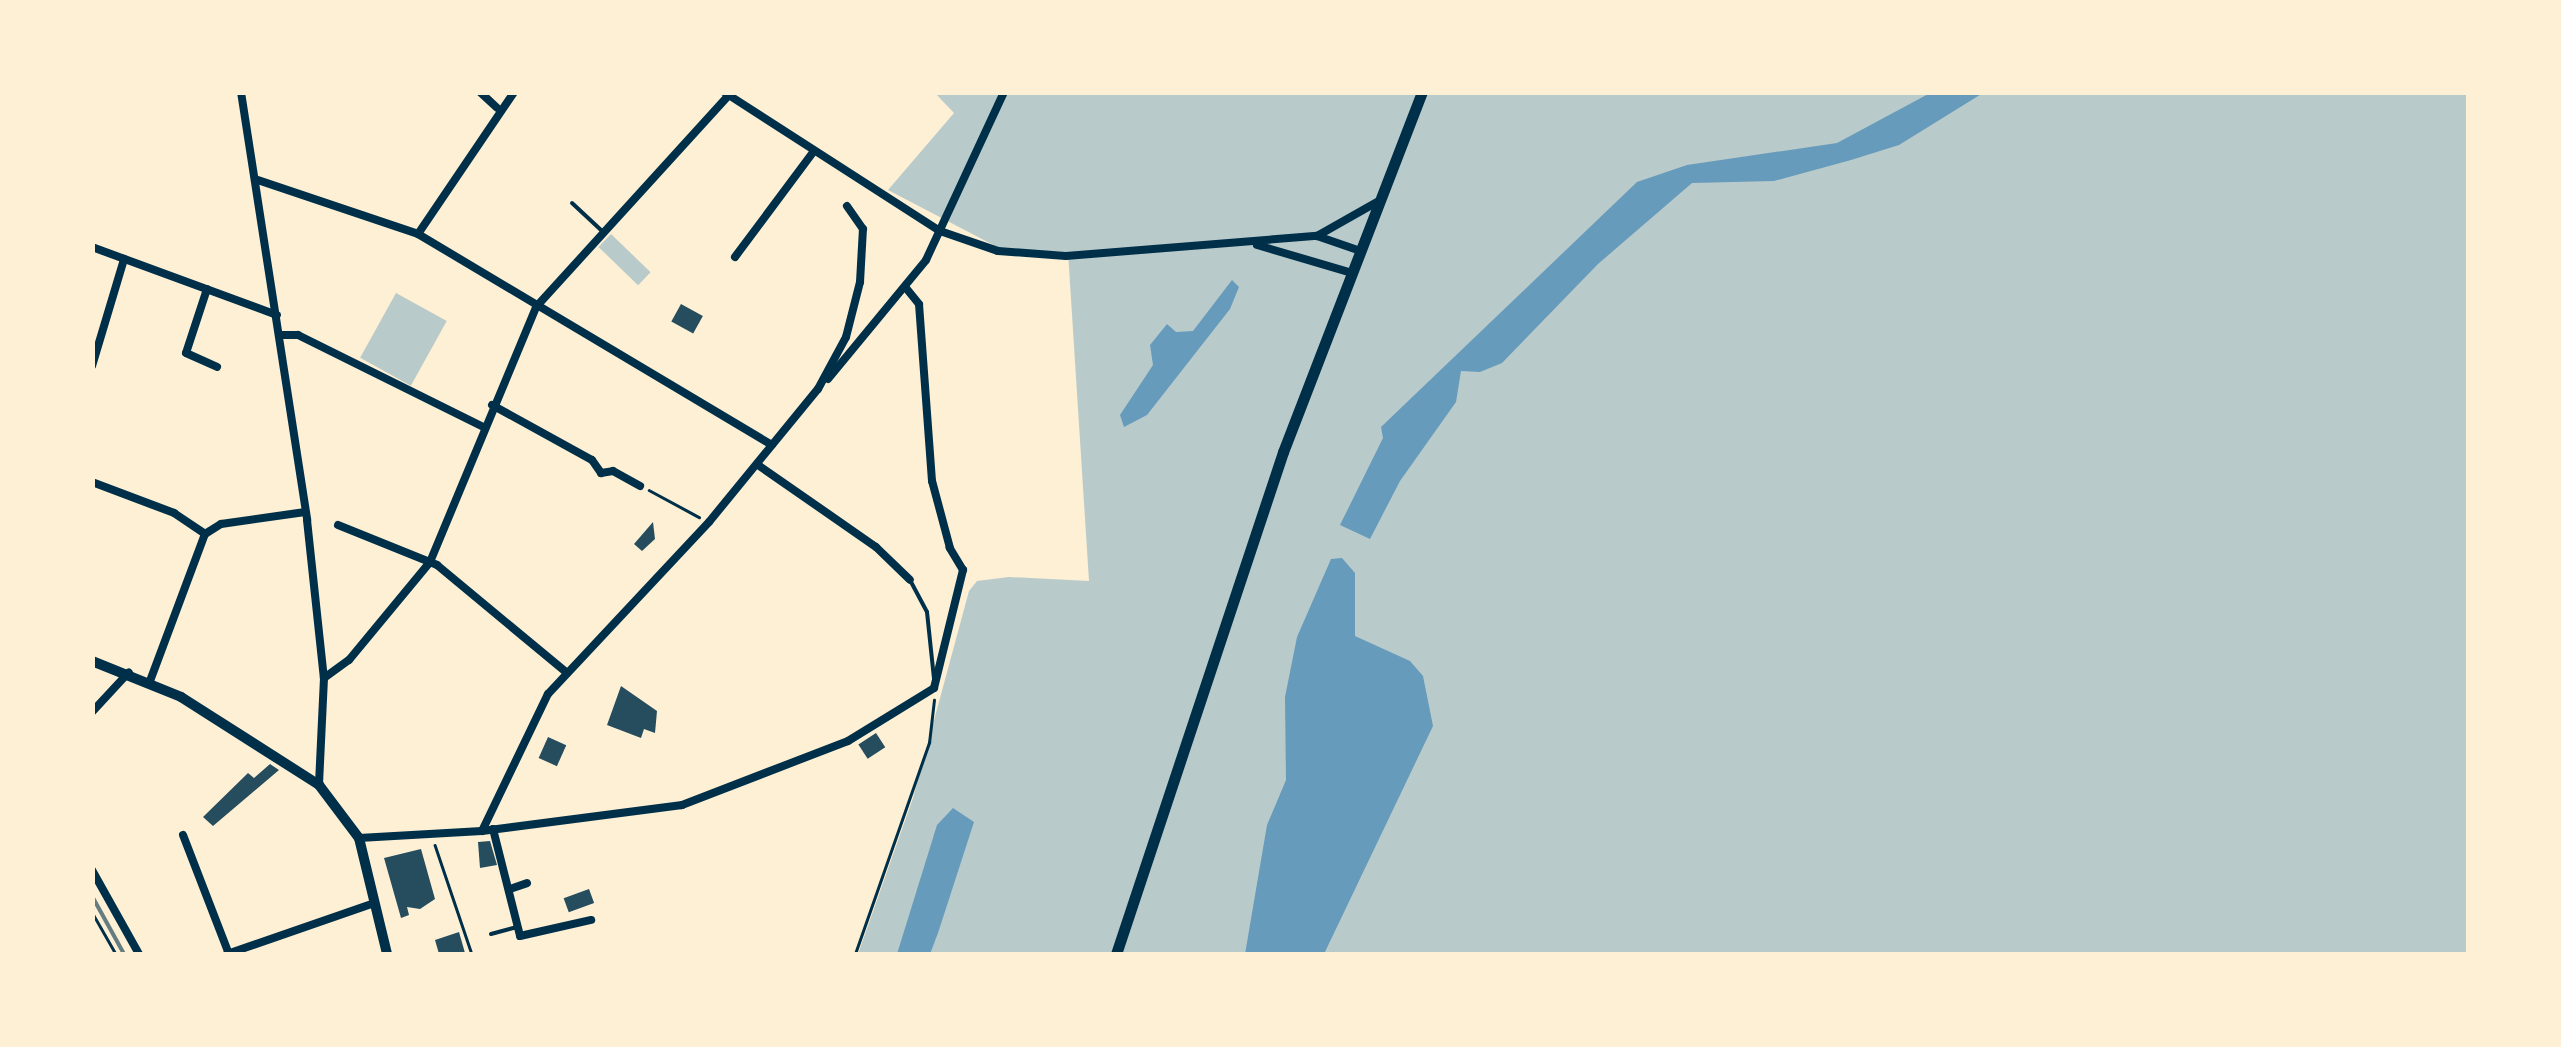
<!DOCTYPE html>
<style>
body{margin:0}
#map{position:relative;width:2561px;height:1047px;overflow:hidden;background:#fdf0d5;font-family:Mulish,sans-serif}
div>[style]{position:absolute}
.green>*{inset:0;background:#b9caca;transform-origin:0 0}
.water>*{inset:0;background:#669bbc}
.building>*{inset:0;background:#264d5e;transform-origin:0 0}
.path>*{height:2.5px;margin:-1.25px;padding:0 1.25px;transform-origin:1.25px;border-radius:1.25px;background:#003049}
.service>*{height:4px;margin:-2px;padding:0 2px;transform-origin:2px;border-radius:2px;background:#003049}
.minor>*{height:8px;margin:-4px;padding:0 4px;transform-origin:4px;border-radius:4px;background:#003049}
.tertiary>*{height:10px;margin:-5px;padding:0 5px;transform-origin:5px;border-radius:5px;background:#003049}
.secondary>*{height:11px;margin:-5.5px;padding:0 5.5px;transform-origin:5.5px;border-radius:5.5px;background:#003049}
.rail>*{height:4px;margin:-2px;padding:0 2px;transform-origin:2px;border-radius:2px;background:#657d81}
span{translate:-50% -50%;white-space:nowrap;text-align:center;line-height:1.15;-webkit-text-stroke:10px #fdf0d5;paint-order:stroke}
.frame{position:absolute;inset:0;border:95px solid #fdf0d5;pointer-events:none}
</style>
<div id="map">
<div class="green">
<i style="clip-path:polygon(935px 93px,2468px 93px,2468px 954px,858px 954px,913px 798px,969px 591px,977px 581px,1009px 577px,1089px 581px,1068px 252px,1003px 250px,888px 190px,954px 113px)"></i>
<i style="left:611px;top:234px;width:55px;height:18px;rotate:44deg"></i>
<i style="left:396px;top:293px;width:58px;height:74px;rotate:29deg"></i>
</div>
<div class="water">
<i style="clip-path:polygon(1932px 92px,1983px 93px,1899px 145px,1851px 160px,1774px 181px,1692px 183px,1598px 264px,1502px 363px,1480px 372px,1461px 371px,1456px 402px,1400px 481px,1370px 539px,1340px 525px,1383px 438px,1381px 427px,1637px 182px,1687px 165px,1837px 143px)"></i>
<i style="clip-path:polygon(1232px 280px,1239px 287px,1230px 309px,1147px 415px,1124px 427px,1120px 415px,1153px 365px,1150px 345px,1167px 324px,1176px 332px,1193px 331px)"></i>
<i style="clip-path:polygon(1342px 558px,1355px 573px,1355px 636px,1410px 661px,1423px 676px,1433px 726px,1324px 954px,1245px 954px,1267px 825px,1286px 780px,1285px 697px,1297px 637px,1331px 559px)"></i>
<i style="clip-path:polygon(953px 808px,974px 822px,938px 933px,930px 954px,897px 954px,937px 825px)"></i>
</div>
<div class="building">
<i style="left:681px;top:304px;width:25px;height:20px;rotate:29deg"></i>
<i style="clip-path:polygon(653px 522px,655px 539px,642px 551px,634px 544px)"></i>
<i style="clip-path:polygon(621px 686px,657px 711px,655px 733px,644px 729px,641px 738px,607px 725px)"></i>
<i style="left:876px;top:733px;width:17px;height:21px;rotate:57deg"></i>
<i style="left:548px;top:737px;width:20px;height:23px;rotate:24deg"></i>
<i style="clip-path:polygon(270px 764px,279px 770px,213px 826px,203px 817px,248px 773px,254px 778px)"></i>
<i style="clip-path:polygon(490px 841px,497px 865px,480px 868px,478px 842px)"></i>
<i style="clip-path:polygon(421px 849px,435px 899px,420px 909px,407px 907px,409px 915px,401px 918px,384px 858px)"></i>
<i style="left:589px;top:889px;width:15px;height:27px;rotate:70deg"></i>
<i style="clip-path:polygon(459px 932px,465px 953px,439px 954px,435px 940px)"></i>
</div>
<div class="path">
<i style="left:649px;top:490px;width:57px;rotate:28.4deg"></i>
<i style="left:435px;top:845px;width:115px;rotate:71.3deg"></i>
<i style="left:92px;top:912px;width:48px;rotate:60.3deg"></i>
<i style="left:855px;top:954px;width:224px;rotate:-70.7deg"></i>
<i style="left:929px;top:743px;width:43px;rotate:-83.4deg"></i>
</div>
<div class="service">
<i style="left:572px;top:203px;width:40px;rotate:43deg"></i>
<i style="left:910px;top:580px;width:36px;rotate:62deg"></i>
<i style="left:927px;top:612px;width:67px;rotate:84deg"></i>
<i style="left:491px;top:934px;width:27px;rotate:-15deg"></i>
</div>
<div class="minor">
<i style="left:241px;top:92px;width:433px;rotate:81.2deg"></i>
<i style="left:307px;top:520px;width:159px;rotate:83.9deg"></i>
<i style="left:324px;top:678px;width:107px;rotate:92.7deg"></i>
<i style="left:480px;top:92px;width:23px;rotate:43deg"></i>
<i style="left:724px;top:92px;width:257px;rotate:32.8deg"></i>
<i style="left:940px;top:231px;width:61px;rotate:19deg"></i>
<i style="left:998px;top:251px;width:68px;rotate:4.2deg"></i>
<i style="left:1066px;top:256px;width:252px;rotate:-4.6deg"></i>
<i style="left:1317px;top:236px;width:43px;rotate:18.9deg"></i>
<i style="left:255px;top:179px;width:172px;rotate:18.6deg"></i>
<i style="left:418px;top:234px;width:412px;rotate:30.8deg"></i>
<i style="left:418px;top:234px;width:171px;rotate:-55.9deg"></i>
<i style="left:1317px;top:236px;width:69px;rotate:-29.5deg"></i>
<i style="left:1257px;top:245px;width:96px;rotate:16.4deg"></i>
<i style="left:92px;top:247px;width:197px;rotate:20.2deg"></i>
<i style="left:735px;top:257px;width:132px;rotate:-53.3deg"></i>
<i style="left:207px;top:289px;width:67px;rotate:108.2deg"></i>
<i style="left:186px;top:353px;width:34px;rotate:24deg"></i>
<i style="left:280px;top:335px;width:18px"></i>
<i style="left:298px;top:335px;width:207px;rotate:26.4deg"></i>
<i style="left:92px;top:366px;width:112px;rotate:-73.3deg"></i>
<i style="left:828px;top:379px;width:154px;rotate:-50.5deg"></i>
<i style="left:926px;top:260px;width:185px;rotate:-65.1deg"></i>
<i style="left:492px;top:405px;width:114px;rotate:28.8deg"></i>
<i style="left:592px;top:460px;width:16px;rotate:55deg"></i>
<i style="left:601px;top:473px;width:12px;rotate:-9deg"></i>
<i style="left:613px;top:471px;width:31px;rotate:29deg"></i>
<i style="left:758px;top:465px;width:144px;rotate:34.8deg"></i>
<i style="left:876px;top:547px;width:47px;rotate:44.1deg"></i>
<i style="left:92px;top:482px;width:88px;rotate:20.7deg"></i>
<i style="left:174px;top:513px;width:37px;rotate:34deg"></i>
<i style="left:338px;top:525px;width:107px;rotate:22deg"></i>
<i style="left:437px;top:565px;width:169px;rotate:39.7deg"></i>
<i style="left:324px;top:678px;width:31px;rotate:-36deg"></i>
<i style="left:349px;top:660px;width:127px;rotate:-50.4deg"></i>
<i style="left:430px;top:562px;width:276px;rotate:-67.4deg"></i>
<i style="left:536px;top:307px;width:285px;rotate:-47.7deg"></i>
<i style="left:150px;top:681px;width:157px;rotate:-69.5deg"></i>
<i style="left:205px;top:534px;width:19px;rotate:-32deg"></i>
<i style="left:221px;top:524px;width:85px;rotate:-8.1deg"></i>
<i style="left:92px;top:712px;width:54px;rotate:-47.2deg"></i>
<i style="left:493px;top:829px;width:110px;rotate:75.8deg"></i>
<i style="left:520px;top:936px;width:73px;rotate:-12.7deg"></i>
<i style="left:482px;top:831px;width:152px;rotate:-64.3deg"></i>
<i style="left:548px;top:694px;width:236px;rotate:-46.9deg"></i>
<i style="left:709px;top:522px;width:172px;rotate:-50.7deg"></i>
<i style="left:818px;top:389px;width:59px;rotate:-61.7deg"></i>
<i style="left:846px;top:337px;width:57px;rotate:-75.7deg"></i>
<i style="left:860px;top:282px;width:53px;rotate:-86.8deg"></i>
<i style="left:863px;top:229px;width:28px;rotate:-125deg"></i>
<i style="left:183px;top:835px;width:128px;rotate:68.9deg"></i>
<i style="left:359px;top:838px;width:123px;rotate:-3.3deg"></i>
<i style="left:482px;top:831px;width:202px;rotate:-7.4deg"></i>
<i style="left:682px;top:805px;width:178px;rotate:-21.1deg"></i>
<i style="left:848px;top:741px;width:101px;rotate:-31.6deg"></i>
<i style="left:934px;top:688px;width:122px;rotate:-76.2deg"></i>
<i style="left:963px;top:570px;width:26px;rotate:-121deg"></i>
<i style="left:950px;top:548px;width:69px;rotate:-105deg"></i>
<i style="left:932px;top:481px;width:177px;rotate:-94.2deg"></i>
<i style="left:919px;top:304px;width:21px;rotate:-129deg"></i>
<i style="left:92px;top:870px;width:96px;rotate:60.8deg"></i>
<i style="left:510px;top:889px;width:18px;rotate:-19deg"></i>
<i style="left:227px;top:954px;width:156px;rotate:-19.1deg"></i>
</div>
<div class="tertiary">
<i style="left:92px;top:661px;width:96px;rotate:22deg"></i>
<i style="left:181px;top:697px;width:164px;rotate:32.5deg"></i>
<i style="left:319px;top:785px;width:66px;rotate:53deg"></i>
<i style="left:359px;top:838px;width:119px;rotate:76.4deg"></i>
</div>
<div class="secondary">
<i style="left:1116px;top:954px;width:529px;rotate:-71.6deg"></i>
<i style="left:1283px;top:452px;width:386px;rotate:-68.9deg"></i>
</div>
<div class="rail">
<i style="left:92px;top:896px;width:66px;rotate:61.1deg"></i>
</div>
<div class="frame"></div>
</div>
